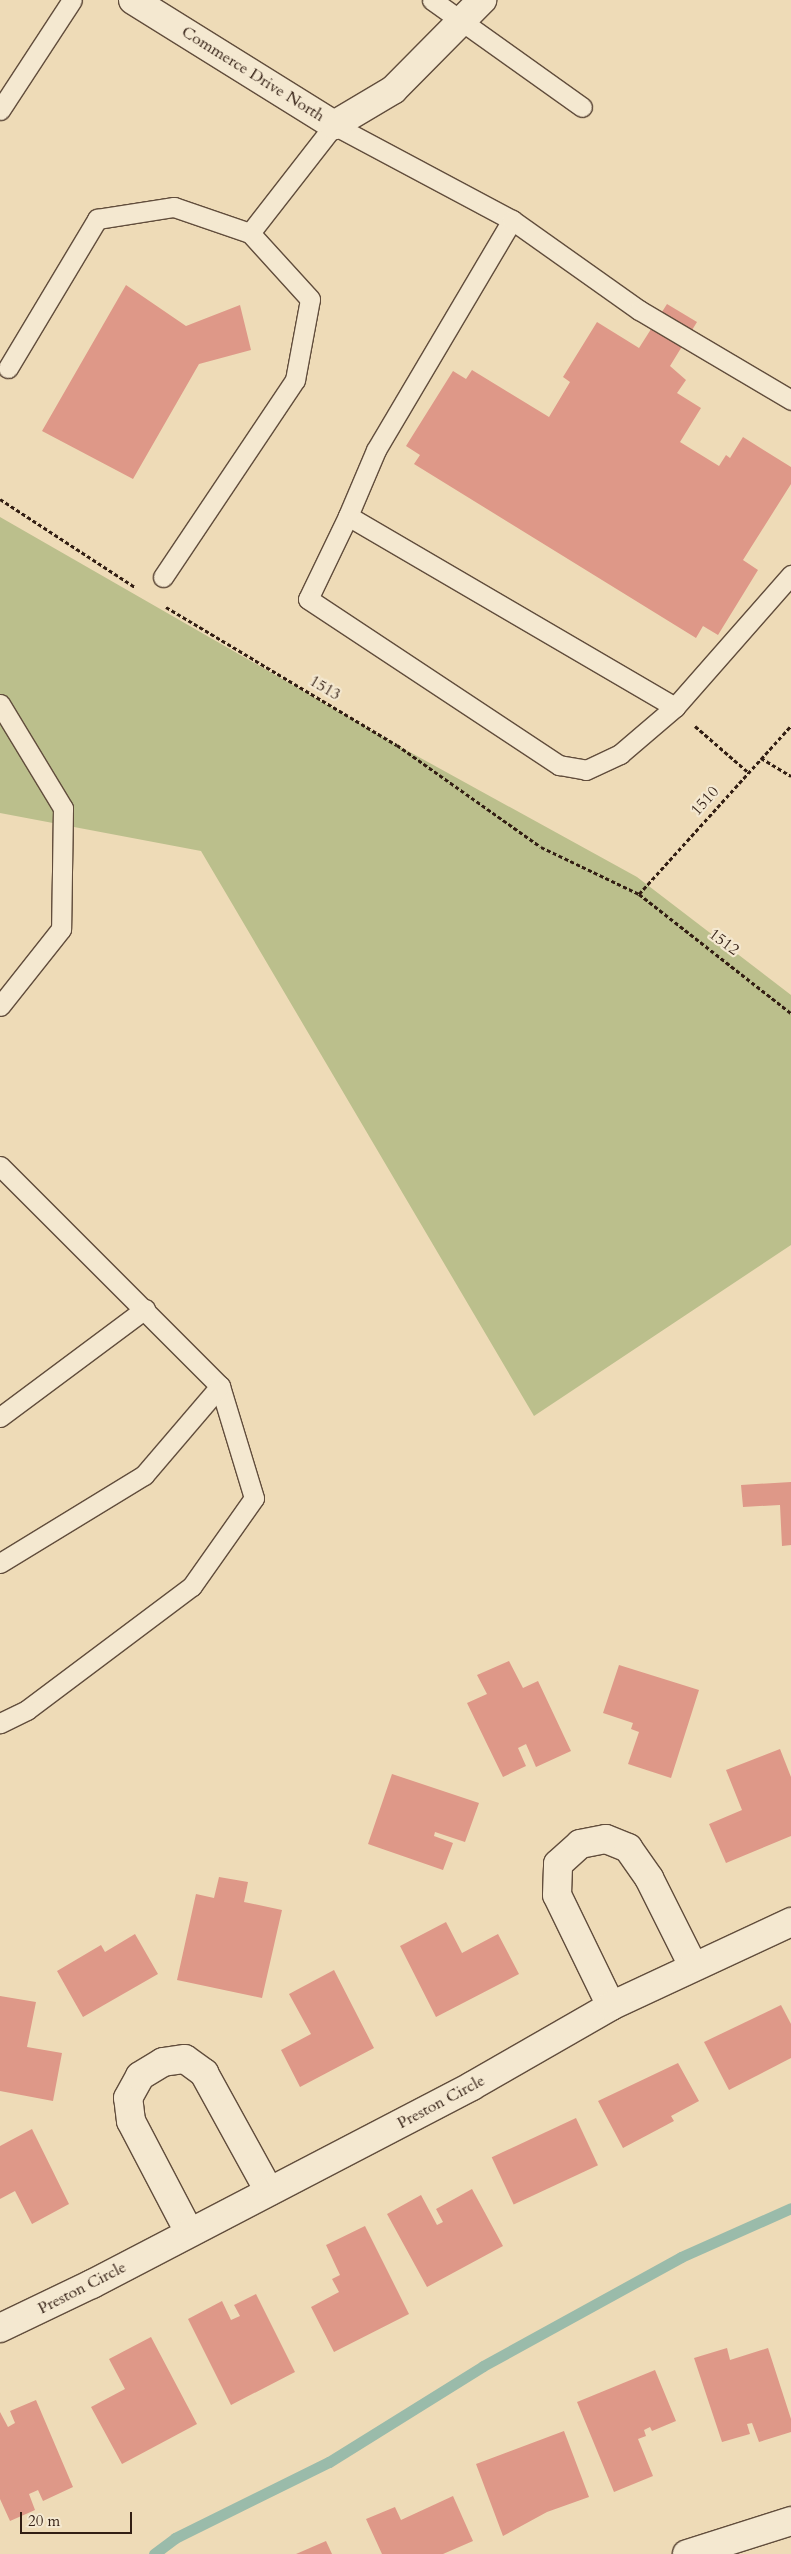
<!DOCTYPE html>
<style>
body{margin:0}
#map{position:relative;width:791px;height:2554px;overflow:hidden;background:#eedbb7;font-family:Cardo,serif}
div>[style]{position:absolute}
.green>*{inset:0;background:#bbbf8c}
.stream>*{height:11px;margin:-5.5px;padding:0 5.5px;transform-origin:5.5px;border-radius:5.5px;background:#9abbaa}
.building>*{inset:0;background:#de9888;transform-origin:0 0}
.path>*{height:3px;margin-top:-1.5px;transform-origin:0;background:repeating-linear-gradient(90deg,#321e13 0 4px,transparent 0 6.5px)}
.roads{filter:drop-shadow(1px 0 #614d3c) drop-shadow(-1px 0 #614d3c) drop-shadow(0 1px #614d3c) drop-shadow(0 -1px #614d3c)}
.lane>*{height:19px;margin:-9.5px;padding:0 9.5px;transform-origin:9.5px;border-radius:9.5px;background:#f4e8d0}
.street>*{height:28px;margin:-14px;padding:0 14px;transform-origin:14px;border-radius:14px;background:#f4e8d0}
span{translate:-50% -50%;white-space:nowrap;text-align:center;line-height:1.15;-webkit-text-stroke:4.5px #f4e8d0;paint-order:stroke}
.street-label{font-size:16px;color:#321e13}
.scale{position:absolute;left:20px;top:2512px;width:112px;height:22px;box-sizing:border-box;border:2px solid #321e13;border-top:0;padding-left:6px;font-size:15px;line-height:18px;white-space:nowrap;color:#321e13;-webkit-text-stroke:4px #f4e8d0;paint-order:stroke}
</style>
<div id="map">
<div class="green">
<i style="clip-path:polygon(0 517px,397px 745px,637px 877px,791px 995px,791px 1245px,534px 1416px,201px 851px,0 813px)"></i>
</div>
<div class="stream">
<i style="left:154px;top:2554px;width:26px;rotate:-37deg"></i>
<i style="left:175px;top:2538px;width:172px;rotate:-26.3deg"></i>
<i style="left:329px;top:2462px;width:181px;rotate:-31.9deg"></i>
<i style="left:483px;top:2366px;width:226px;rotate:-28.8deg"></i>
<i style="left:681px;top:2257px;width:120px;rotate:-24deg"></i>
</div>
<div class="building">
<i style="clip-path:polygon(126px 285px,186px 326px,240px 305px,251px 350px,199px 364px,133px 479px,42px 431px)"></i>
<i style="clip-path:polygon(667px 304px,697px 322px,670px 366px,686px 380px,677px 393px,701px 408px,680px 442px,719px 466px,726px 455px,730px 458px,743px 437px,791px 467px,791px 484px,743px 560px,758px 570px,718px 635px,703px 626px,696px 638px,414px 464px,420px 455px,406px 446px,453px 371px,466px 379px,472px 370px,549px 417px,570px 382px,563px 377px,597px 322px,639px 348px)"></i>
<i style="clip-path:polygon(791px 1482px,791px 1545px,782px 1546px,780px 1505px,743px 1507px,741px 1485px)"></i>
<i style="clip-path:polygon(509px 1661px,523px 1688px,538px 1681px,571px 1751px,536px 1767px,526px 1744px,518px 1748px,526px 1766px,503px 1777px,467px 1703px,487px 1694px,477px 1675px)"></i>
<i style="clip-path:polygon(619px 1665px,699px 1690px,671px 1778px,628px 1764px,639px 1732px,631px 1729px,633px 1723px,603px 1713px)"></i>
<i style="clip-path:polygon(780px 1749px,791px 1777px,791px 1836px,726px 1863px,709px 1824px,742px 1810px,726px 1770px)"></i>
<i style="clip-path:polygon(392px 1774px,479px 1803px,465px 1842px,435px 1832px,434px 1836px,453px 1843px,443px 1870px,368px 1844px)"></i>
<i style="clip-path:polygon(219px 1877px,248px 1882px,244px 1902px,282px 1910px,262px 1998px,177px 1980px,196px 1894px,214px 1898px)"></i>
<i style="clip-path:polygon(446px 1922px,462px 1953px,498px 1934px,519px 1974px,436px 2017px,400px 1946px)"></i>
<i style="clip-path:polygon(135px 1934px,158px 1974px,83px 2017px,57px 1971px,101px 1945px,105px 1952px)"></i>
<i style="clip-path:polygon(334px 1970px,374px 2048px,300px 2087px,281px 2050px,311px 2034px,289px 1994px)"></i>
<i style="clip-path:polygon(0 1996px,36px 2002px,27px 2047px,62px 2053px,53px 2101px,0 2091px)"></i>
<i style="clip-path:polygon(781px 2005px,791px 2024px,791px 2058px,729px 2090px,704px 2042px)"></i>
<i style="clip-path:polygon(678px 2063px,699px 2101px,671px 2116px,674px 2121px,623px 2148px,598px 2101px)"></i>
<i style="left:576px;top:2118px;width:52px;height:93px;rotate:65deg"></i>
<i style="clip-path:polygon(32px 2129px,69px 2204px,32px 2224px,15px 2191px,0 2199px,0 2146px)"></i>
<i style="clip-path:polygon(472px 2189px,503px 2246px,427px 2287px,387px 2214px,421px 2195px,437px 2225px,443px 2222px,436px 2209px)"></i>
<i style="clip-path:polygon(365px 2226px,409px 2314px,334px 2352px,311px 2307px,339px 2292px,332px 2279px,340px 2275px,326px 2245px)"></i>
<i style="clip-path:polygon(256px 2294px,295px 2372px,231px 2405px,188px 2319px,222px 2301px,231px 2320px,240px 2316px,234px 2305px)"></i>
<i style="clip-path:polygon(151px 2337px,197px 2424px,122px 2464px,91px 2407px,125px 2389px,109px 2359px)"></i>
<i style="clip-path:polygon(727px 2348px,730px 2360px,768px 2348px,791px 2419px,791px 2432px,759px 2442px,752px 2423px,747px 2424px,750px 2434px,722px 2442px,694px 2358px)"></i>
<i style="clip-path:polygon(655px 2370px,676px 2421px,652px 2431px,650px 2427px,644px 2430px,646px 2436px,638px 2439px,653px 2476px,614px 2492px,577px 2402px)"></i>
<i style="clip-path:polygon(36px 2400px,73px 2487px,43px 2501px,38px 2490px,29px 2494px,35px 2510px,10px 2521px,0 2499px,0 2412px,8px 2427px,15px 2423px,10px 2411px)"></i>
<i style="clip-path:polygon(564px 2431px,589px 2497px,547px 2512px,503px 2536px,476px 2464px)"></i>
<i style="clip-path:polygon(453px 2496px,473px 2541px,443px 2554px,382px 2554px,366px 2519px,395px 2507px,401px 2520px)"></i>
<i style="clip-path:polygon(326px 2541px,332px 2554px,296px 2554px)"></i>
</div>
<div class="path">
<i style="left:0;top:499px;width:161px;rotate:33.1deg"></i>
<i style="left:166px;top:607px;width:269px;rotate:30.9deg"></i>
<i style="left:397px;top:745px;width:176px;rotate:35.3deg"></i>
<i style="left:541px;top:847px;width:109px;rotate:25.6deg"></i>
<i style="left:639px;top:894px;width:193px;rotate:38.1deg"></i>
<i style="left:695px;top:726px;width:70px;rotate:41deg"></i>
<i style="left:761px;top:758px;width:35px;rotate:31deg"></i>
<i style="left:639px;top:894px;width:227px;rotate:-47.9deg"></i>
</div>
<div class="roads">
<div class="lane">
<i style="left:432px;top:0;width:184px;rotate:35.5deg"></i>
<i style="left:0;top:110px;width:131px;rotate:-56.8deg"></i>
<i style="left:512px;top:220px;width:267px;rotate:120.6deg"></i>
<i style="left:376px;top:450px;width:72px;rotate:113deg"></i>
<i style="left:348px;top:516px;width:379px;rotate:30.3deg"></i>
<i style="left:675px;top:707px;width:176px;rotate:-48.7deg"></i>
<i style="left:8px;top:368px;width:174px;rotate:-59.1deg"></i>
<i style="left:97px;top:219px;width:78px;rotate:-8.9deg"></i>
<i style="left:174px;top:207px;width:80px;rotate:18.9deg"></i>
<i style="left:348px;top:516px;width:92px;rotate:115.7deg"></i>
<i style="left:308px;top:599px;width:301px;rotate:33.5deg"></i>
<i style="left:559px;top:765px;width:27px;rotate:10deg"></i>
<i style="left:586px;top:770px;width:38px;rotate:-25deg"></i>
<i style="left:620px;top:754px;width:72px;rotate:-40.5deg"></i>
<i style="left:163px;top:577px;width:237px;rotate:-56.2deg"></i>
<i style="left:295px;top:380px;width:82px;rotate:-79.5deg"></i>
<i style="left:310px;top:299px;width:89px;rotate:-132.3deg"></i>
<i style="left:250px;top:233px;width:137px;rotate:-52.1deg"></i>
<i style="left:334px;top:125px;width:202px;rotate:28.1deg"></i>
<i style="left:512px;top:220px;width:156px;rotate:35.3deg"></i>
<i style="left:639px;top:310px;width:177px;rotate:30.6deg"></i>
<i style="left:0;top:704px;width:122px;rotate:58.8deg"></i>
<i style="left:63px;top:808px;width:121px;rotate:90.9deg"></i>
<i style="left:61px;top:929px;width:98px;rotate:128.4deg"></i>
<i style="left:0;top:1166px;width:311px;rotate:45deg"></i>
<i style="left:220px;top:1386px;width:117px;rotate:73.1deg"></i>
<i style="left:254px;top:1498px;width:108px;rotate:125.2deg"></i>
<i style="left:192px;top:1586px;width:206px;rotate:143.1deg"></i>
<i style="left:27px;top:1710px;width:30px;rotate:154deg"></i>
<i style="left:0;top:1417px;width:181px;rotate:-36.7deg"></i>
<i style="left:0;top:1563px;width:169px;rotate:-31.4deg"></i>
<i style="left:144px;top:1475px;width:117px;rotate:-49.5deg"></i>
</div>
<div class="street">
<i style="left:133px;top:0;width:237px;rotate:31.9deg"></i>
<i style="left:334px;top:125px;width:69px;rotate:-30.7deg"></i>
<i style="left:393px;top:90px;width:127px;rotate:-45.3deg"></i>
<i style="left:611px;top:2006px;width:123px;rotate:-115.9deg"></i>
<i style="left:557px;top:1895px;width:31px;rotate:-88deg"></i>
<i style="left:558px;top:1864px;width:30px;rotate:-42deg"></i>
<i style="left:580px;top:1844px;width:26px;rotate:-11deg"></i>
<i style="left:606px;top:1839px;width:24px;rotate:22deg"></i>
<i style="left:628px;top:1848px;width:37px;rotate:55deg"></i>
<i style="left:649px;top:1878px;width:98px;rotate:63.4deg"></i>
<i style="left:189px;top:2232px;width:125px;rotate:-117.6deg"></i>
<i style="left:131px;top:2121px;width:23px;rotate:-97deg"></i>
<i style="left:128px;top:2098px;width:25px;rotate:-61deg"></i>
<i style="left:140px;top:2076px;width:27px;rotate:-31deg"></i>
<i style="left:163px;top:2062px;width:22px;rotate:-8deg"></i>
<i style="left:185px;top:2059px;width:24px;rotate:36deg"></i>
<i style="left:204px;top:2073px;width:135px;rotate:61.2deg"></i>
<i style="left:0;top:2328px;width:102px;rotate:-25.6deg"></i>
<i style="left:92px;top:2284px;width:428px;rotate:-27.5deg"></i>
<i style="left:472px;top:2086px;width:160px;rotate:-29.9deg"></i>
<i style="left:611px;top:2006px;width:199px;rotate:-25deg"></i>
<i style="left:687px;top:2554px;width:109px;rotate:-17.6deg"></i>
</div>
</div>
<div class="street-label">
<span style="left:253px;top:74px;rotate:32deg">Commerce Drive North</span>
<span style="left:325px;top:688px;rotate:31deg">1513</span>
<span style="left:705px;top:801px;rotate:-48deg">1510</span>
<span style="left:724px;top:942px;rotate:37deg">1512</span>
<span style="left:441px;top:2102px;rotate:-28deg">Preston Circle</span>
<span style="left:82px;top:2288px;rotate:-27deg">Preston Circle</span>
</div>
<div class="scale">20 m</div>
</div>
